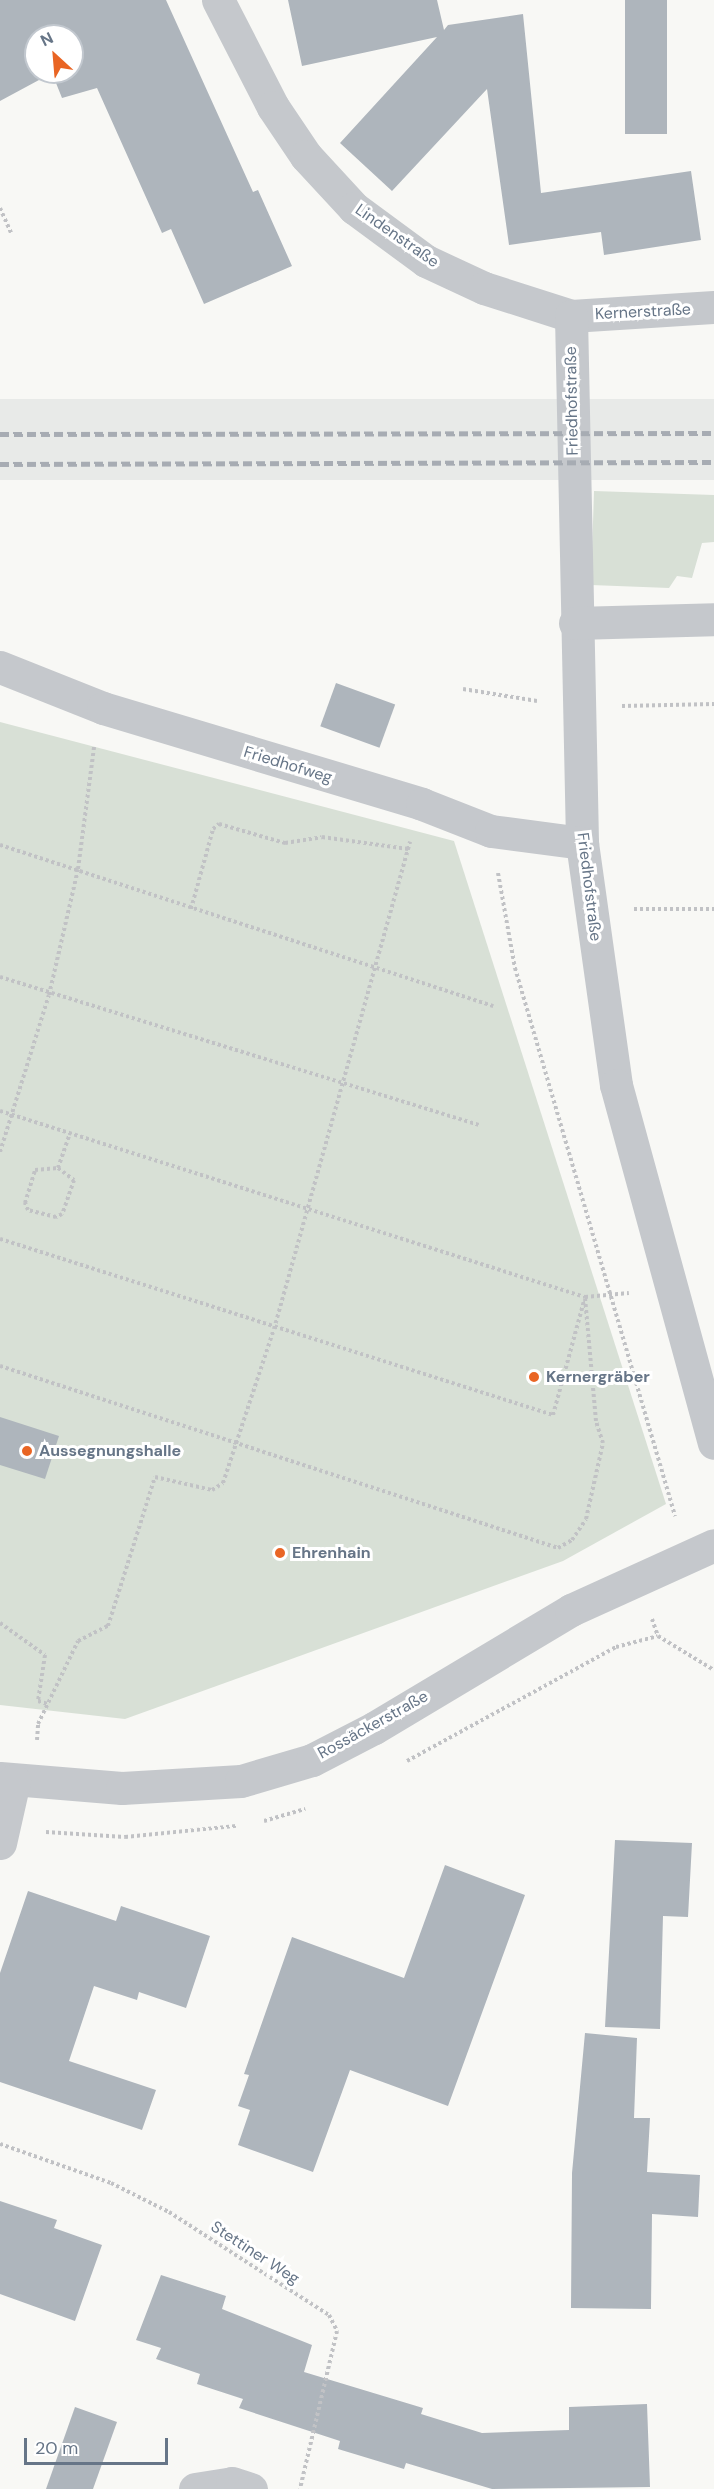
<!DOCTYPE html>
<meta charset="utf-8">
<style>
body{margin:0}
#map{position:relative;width:714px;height:2489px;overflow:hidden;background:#f8f8f5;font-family:"DM Sans",sans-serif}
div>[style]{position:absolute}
.built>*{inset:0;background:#e8eae8;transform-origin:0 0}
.green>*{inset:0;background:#d8e0d6}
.building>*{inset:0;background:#aeb5bc;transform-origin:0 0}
.path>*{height:4px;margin-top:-2px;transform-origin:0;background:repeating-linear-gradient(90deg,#c1c2c5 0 3px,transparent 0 6px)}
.minor>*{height:33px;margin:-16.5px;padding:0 16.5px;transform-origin:16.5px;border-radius:16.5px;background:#c5c8cc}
.rail>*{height:4.5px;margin-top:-2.25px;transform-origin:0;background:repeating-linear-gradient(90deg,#a7acb3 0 9px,transparent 0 13.5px)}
.dots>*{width:16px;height:16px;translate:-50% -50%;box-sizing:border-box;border:3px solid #fff;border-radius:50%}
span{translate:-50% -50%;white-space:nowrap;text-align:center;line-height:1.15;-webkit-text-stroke:6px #fff;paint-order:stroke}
.street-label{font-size:16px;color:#667587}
.poi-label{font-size:16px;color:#667587;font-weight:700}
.left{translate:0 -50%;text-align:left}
.north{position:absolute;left:24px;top:24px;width:60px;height:60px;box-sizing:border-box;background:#fff;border:2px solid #c2c8cf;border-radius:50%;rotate:334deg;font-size:16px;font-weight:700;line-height:24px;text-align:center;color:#667587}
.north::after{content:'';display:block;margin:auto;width:21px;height:27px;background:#e96524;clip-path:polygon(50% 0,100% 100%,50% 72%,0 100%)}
.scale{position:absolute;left:24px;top:2438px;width:144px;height:27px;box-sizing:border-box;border:3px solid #667587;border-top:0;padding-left:8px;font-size:18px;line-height:21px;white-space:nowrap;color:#667587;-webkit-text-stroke:4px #fff;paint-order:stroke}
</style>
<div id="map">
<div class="built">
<i style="left:0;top:399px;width:714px;height:81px"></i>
</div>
<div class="green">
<i style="clip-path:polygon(594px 491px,714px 495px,714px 542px,702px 543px,692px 578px,677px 576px,669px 588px,591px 585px)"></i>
<i style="clip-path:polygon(0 722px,454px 841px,666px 1504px,563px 1561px,125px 1719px,0 1705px)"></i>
</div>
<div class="building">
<i style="clip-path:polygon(evenodd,0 0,166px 0,253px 192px,258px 190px,292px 266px,204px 304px,171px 229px,162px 233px,97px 88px,62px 98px,52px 73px,0 101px,0 0,36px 36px,72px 36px,72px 72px,36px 72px,36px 36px)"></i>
<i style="clip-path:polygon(288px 0,437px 0,444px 30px,448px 25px,523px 14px,541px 193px,691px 171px,701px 240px,604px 255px,601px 232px,509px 245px,487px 89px,392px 191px,340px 143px,437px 37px,302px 66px)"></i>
<i style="left:625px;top:0;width:42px;height:134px"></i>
<i style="left:336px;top:683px;width:63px;height:46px;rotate:20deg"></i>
<i style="clip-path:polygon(0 1417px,59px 1436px,45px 1479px,0 1465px)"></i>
<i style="clip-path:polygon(615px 1840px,692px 1843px,688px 1917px,663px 1916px,660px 2029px,605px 2027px)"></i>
<i style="clip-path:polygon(445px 1865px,525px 1895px,448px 2106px,350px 2070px,313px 2172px,238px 2145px,250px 2110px,238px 2106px,249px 2075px,244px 2074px,292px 1937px,404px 1978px)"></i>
<i style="clip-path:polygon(28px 1891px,116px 1921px,121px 1906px,210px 1936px,186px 2008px,139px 1992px,137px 2000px,94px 1986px,69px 2061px,156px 2090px,142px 2130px,0 2082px,0 1973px)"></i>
<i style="clip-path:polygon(585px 2033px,637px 2038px,634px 2118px,650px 2118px,647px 2172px,700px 2175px,698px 2217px,652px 2214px,651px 2309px,571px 2308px,572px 2173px)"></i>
<i style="clip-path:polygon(0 2201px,57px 2220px,54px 2228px,102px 2245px,75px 2321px,0 2294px)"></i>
<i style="clip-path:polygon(161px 2275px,226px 2296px,222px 2309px,312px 2345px,304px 2372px,423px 2408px,421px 2414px,482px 2433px,569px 2430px,569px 2407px,647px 2404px,650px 2487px,492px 2489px,406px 2463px,404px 2469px,338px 2449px,340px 2441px,239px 2408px,243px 2399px,197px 2384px,200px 2374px,156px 2359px,161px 2348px,136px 2340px)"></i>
<i style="clip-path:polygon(75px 2407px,117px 2422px,93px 2489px,46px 2489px)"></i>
</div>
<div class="path">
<i style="left:0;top:208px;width:27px;rotate:66deg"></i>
<i style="left:463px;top:689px;width:75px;rotate:9.2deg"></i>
<i style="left:622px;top:706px;width:92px;rotate:-1.2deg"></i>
<i style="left:0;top:845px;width:519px;rotate:18.09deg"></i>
<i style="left:498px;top:873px;width:97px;rotate:79.9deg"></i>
<i style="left:515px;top:968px;width:571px;rotate:73.72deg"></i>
<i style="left:191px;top:909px;width:83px;rotate:-74.6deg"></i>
<i style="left:213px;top:829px;width:8px;rotate:-40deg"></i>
<i style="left:219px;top:824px;width:69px;rotate:16.1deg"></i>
<i style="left:285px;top:843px;width:37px;rotate:-9deg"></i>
<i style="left:322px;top:837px;width:87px;rotate:7.9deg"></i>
<i style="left:634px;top:909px;width:80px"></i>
<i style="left:0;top:977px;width:501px;rotate:17.17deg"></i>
<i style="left:0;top:1111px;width:614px;rotate:17.64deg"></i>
<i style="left:585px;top:1297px;width:44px;rotate:-5.2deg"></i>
<i style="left:0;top:1152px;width:164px;rotate:-72.7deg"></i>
<i style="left:49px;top:995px;width:129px;rotate:-77deg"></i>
<i style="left:78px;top:869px;width:123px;rotate:-82.5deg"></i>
<i style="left:58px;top:1168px;width:20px;rotate:37deg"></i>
<i style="left:74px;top:1180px;width:36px;rotate:109deg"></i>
<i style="left:62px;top:1214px;width:7px;rotate:153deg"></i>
<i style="left:56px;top:1217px;width:29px;rotate:-166deg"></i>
<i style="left:28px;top:1210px;width:8px;rotate:-113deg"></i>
<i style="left:25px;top:1203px;width:34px;rotate:-73deg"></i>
<i style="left:35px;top:1170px;width:23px;rotate:-5deg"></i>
<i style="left:58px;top:1168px;width:36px;rotate:-71deg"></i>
<i style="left:0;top:1239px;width:580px;rotate:17.65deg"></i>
<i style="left:553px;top:1415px;width:118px;rotate:-74.8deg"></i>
<i style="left:0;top:1366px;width:587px;rotate:18.06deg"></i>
<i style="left:558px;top:1548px;width:16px;rotate:-30deg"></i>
<i style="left:572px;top:1540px;width:25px;rotate:-56deg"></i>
<i style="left:586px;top:1519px;width:78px;rotate:-77.4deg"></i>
<i style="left:603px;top:1443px;width:23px;rotate:-108deg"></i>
<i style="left:596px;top:1421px;width:124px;rotate:-95.1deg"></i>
<i style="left:652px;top:1619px;width:18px;rotate:71deg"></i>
<i style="left:658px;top:1636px;width:66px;rotate:31.3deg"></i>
<i style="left:0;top:1623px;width:55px;rotate:35.4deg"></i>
<i style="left:45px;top:1655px;width:47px;rotate:98.7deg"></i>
<i style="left:38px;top:1701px;width:10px;rotate:17deg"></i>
<i style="left:37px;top:1740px;width:16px;rotate:-86deg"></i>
<i style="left:38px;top:1724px;width:92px;rotate:-64.3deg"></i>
<i style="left:78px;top:1641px;width:34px;rotate:-27deg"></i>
<i style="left:108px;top:1626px;width:156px;rotate:-72.5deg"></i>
<i style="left:155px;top:1477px;width:58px;rotate:12.8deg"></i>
<i style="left:212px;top:1490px;width:13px;rotate:-32deg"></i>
<i style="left:223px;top:1483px;width:162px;rotate:-71.7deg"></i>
<i style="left:274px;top:1329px;width:506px;rotate:-74.4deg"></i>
<i style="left:407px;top:1761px;width:238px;rotate:-28.6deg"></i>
<i style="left:616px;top:1647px;width:43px;rotate:-14.7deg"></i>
<i style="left:264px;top:1821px;width:43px;rotate:-16.3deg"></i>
<i style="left:46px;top:1832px;width:79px;rotate:3.6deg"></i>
<i style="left:125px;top:1837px;width:112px;rotate:-5.7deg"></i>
<i style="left:0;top:2144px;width:118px;rotate:19.4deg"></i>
<i style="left:111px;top:2183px;width:65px;rotate:26.6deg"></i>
<i style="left:169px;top:2212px;width:190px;rotate:32.8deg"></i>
<i style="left:329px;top:2315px;width:18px;rotate:63deg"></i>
<i style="left:337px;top:2331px;width:162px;rotate:103.2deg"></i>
</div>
<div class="minor">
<i style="left:218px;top:0;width:120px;rotate:62.8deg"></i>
<i style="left:273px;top:107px;width:59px;rotate:56deg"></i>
<i style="left:306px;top:156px;width:71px;rotate:47.3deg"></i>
<i style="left:354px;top:208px;width:89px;rotate:36.4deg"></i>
<i style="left:426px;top:261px;width:64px;rotate:25deg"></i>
<i style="left:484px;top:288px;width:91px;rotate:17.8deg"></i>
<i style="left:571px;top:316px;width:143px;rotate:-3.6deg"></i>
<i style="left:571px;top:316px;width:527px;rotate:88.8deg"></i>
<i style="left:582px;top:843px;width:244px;rotate:82deg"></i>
<i style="left:616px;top:1085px;width:371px;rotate:74.7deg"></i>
<i style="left:575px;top:623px;width:139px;rotate:-1.6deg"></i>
<i style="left:0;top:667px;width:111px;rotate:21.7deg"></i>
<i style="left:103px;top:708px;width:333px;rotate:16.7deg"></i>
<i style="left:422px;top:804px;width:74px;rotate:21.4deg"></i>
<i style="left:491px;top:831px;width:92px;rotate:7.5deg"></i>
<i style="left:0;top:1778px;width:122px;rotate:4.7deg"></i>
<i style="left:122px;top:1788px;width:119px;rotate:-3.4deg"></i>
<i style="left:241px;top:1781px;width:74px;rotate:-16.5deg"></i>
<i style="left:312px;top:1760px;width:70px;rotate:-27.3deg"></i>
<i style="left:374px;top:1728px;width:230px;rotate:-30.9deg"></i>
<i style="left:571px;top:1610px;width:157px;rotate:-24.4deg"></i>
<i style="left:0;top:1843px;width:64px;rotate:-77.3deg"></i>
<i style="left:195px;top:2489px;width:37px;rotate:-9deg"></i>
<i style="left:232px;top:2483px;width:20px;rotate:18deg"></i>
</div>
<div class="rail">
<i style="left:0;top:434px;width:714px;rotate:-0.08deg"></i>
<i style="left:0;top:464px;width:714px;rotate:-0.16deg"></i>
</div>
<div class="dots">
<i style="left:534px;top:1377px;background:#e96524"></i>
<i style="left:27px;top:1451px;background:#e96524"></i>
<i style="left:280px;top:1553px;background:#e96524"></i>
</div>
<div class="street-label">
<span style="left:397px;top:236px;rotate:35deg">Lindenstraße</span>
<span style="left:643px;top:312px;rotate:-3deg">Kernerstraße</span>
<span style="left:572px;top:401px;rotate:-91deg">Friedhofstraße</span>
<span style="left:288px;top:765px;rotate:17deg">Friedhofweg</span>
<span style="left:589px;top:887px;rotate:83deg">Friedhofstraße</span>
<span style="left:373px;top:1725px;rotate:-29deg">Rossäckerstraße</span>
<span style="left:255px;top:2253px;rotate:33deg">Stettiner Weg</span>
</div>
<div class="poi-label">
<span class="left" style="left:546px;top:1377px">Kernergräber</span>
<span class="left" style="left:39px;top:1451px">Aussegnungshalle</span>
<span class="left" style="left:292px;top:1553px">Ehrenhain</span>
</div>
<div class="north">N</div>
<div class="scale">20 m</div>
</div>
